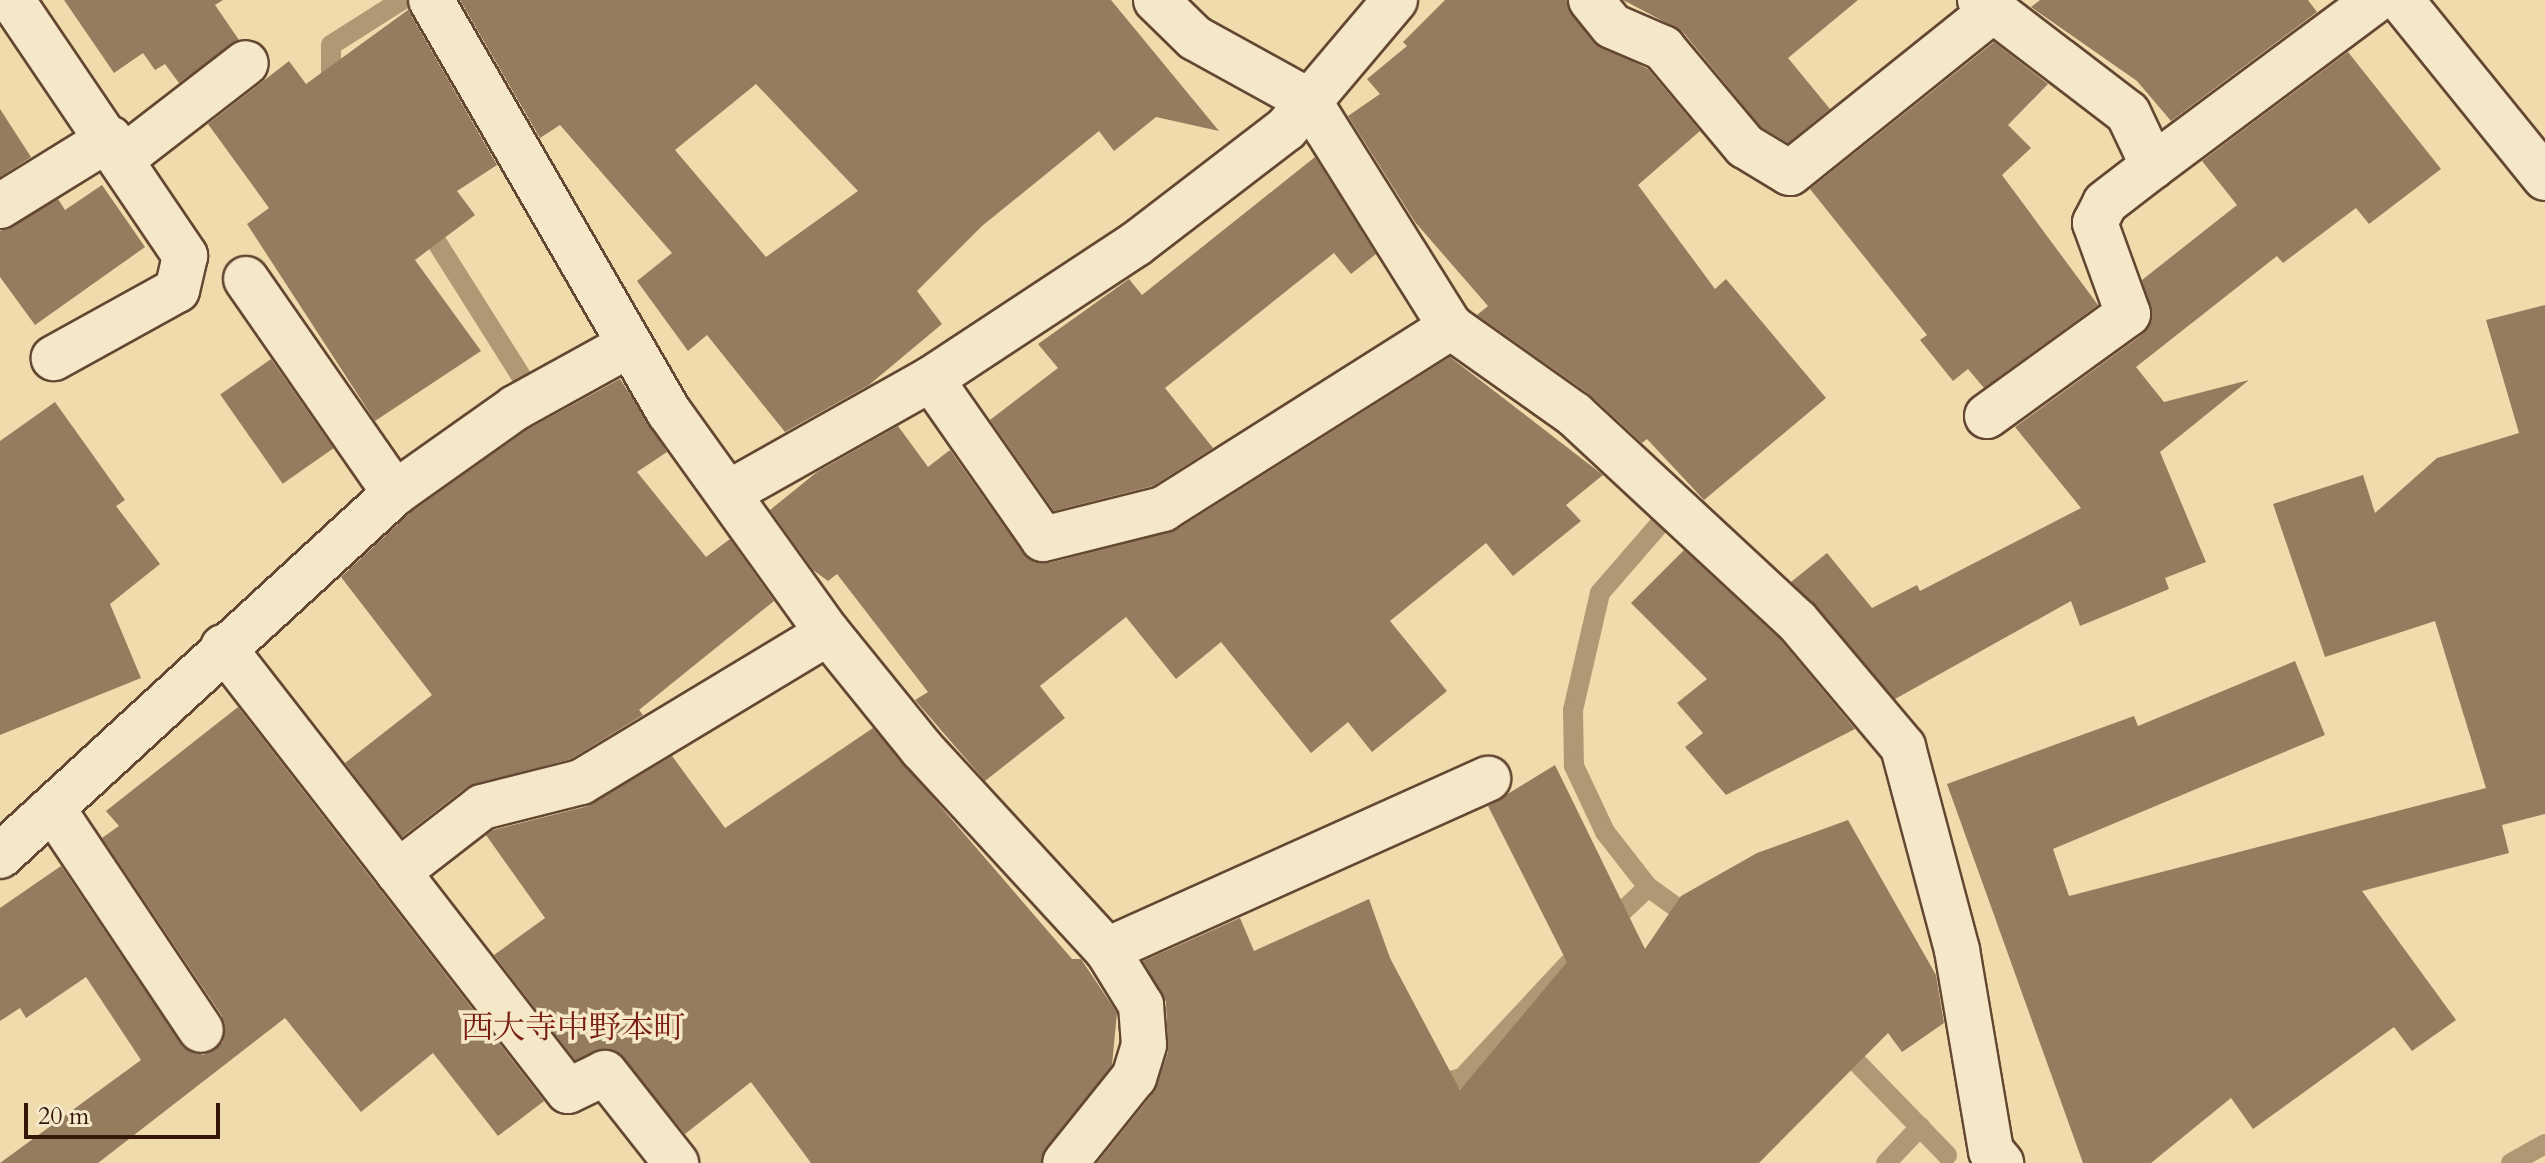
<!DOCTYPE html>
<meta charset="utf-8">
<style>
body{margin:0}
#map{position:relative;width:2545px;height:1163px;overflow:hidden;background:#efdbac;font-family:Cardo,"Noto Serif JP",serif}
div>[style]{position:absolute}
.stream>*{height:20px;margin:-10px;padding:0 10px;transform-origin:10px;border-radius:10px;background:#b09875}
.building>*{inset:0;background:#967c5e;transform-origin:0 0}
.roads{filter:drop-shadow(2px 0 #644732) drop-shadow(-2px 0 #644732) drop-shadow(0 2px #644732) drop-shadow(0 -2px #644732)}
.minor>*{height:44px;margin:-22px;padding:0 22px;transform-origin:22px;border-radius:22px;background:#f5e8c9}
.tertiary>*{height:44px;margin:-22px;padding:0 22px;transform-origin:22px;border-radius:22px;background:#f5e8c9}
span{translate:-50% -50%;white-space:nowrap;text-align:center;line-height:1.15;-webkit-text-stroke:7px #f5e8c9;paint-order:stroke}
.quarter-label{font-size:32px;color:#7a1f14}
.scale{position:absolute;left:24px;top:1103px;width:196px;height:36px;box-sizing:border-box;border:4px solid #361609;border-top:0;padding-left:10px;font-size:24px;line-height:28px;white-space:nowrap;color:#361609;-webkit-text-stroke:6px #f5e8c9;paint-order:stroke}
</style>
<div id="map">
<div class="stream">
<i style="left:341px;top:90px;width:20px;rotate:-120deg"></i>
<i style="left:331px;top:73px;width:28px;rotate:-90deg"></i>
<i style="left:331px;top:45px;width:84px;rotate:-32.4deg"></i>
<i style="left:424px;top:222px;width:186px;rotate:57.8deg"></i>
<i style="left:1658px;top:526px;width:89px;rotate:130.9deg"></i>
<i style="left:1600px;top:593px;width:120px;rotate:103deg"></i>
<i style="left:1573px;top:710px;width:56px;rotate:89deg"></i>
<i style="left:1574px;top:766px;width:73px;rotate:64.8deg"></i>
<i style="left:1605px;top:832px;width:70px;rotate:52deg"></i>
<i style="left:1648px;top:887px;width:60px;rotate:35.5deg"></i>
<i style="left:1608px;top:925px;width:55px;rotate:-43.5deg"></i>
<i style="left:1839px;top:1044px;width:155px;rotate:45.8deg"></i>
<i style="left:1430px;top:1086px;width:33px;rotate:-14deg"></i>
<i style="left:1462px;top:1078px;width:158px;rotate:-47deg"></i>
<i style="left:1886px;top:1163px;width:50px;rotate:-46.6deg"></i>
<i style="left:2511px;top:1163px;width:39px;rotate:-29deg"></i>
</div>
<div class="building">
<i style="clip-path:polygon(64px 0,223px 0,215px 5px,239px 40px,179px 83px,165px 64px,155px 70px,143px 53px,114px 73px)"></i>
<i style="clip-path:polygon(evenodd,460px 0,1111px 0,1219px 131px,1156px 117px,1114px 151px,1099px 131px,982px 226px,917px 291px,942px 324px,869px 385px,785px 432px,707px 335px,688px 351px,637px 281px,672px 253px,560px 125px,540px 138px,460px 0,756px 84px,858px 191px,766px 257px,675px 150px,756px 84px)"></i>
<i style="clip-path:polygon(1445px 0,1567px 0,1593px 42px,1648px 69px,1700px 131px,1638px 185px,1715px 289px,1726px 279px,1826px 398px,1704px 500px,1647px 439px,1642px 443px,1589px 394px,1477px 315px,1488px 306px,1415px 222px,1348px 116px,1380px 94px,1367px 79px,1407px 46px,1403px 42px)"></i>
<i style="clip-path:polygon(1623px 0,1858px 0,1788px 58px,1830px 109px,1788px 143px,1761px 127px,1682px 31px)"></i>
<i style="clip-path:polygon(2040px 0,2308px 0,2317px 12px,2171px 121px,2137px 81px,2031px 7px)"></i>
<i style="clip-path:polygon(408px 10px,497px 165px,457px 191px,475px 215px,415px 260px,481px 351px,375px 421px,247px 224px,269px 208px,208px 124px,289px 61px,306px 84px)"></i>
<i style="clip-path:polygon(1994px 42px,2048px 84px,2008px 125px,2031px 148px,2002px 175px,2098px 305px,1984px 388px,1968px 369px,1953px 381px,1920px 340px,1927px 335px,1810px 189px)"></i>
<i style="clip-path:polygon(2348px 52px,2441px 169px,2369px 224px,2356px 208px,2283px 263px,2277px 256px,2136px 367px,2164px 402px,2249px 380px,2160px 452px,2206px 562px,2165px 578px,2169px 589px,2080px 626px,2071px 601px,1895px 699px,1791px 582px,1827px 553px,1872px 608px,1917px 585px,1920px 591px,2081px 508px,2015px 427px,2143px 334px,2152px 320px,2142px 280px,2237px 205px,2202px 161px)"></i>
<i style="clip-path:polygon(0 109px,31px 157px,0 177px)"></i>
<i style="clip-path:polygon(1315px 157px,1376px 254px,1351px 274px,1334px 253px,1165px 388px,1213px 448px,1153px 486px,1054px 511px,990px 420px,1058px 368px,1038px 344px,1129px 279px,1142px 295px)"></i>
<i style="clip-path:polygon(102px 185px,145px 247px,35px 325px,0 277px,0 231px,58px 199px,65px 210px)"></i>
<i style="clip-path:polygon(2545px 305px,2545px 814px,2502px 825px,2509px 853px,2362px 891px,2456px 1020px,2412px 1051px,2394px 1027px,2253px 1129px,2231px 1098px,2151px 1163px,2083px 1163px,1947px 784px,2134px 716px,2138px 726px,2295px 661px,2325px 735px,2053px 849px,2069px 896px,2486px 788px,2435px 621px,2325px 657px,2273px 504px,2363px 475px,2375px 513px,2437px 458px,2519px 433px,2486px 320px)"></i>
<i style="clip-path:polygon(1450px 357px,1603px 475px,1566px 505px,1581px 521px,1513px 576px,1486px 543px,1390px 621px,1447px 691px,1372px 752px,1348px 722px,1311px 753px,1221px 642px,1176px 679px,1126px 617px,1040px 686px,1065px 718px,985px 781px,915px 700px,928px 692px,837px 574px,828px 581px,813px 570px,770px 510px,817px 472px,898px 426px,928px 467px,950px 450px,1023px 553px,1049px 563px,1176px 530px)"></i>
<i style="left:271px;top:359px;width:109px;height:62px;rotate:55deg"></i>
<i style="clip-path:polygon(620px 379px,667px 452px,637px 472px,706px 557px,730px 539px,774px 601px,639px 710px,643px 715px,571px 759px,467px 787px,402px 837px,345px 763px,432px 695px,341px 577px,411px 512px,528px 429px)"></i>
<i style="clip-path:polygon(55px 402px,125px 500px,116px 506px,160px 564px,110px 604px,141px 678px,0 735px,0 441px)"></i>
<i style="clip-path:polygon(1684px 550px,1779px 638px,1855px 729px,1726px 795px,1685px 747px,1703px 733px,1677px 703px,1707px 679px,1631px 603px)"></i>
<i style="clip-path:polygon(238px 707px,544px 1101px,498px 1136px,433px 1053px,361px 1112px,285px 1018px,98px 1163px,0 1163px,141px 1060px,86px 977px,26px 1018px,20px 1008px,0 1021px,0 908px,61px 866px,181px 1044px,203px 1055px,223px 1042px,222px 1016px,102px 838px,119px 826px,106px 811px)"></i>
<i style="clip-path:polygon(873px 728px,1072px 959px,1081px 959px,1117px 1013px,1112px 1065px,1041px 1163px,811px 1163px,751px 1082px,685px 1134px,616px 1051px,575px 1060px,494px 955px,545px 918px,486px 835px,493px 830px,588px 806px,672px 756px,725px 828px)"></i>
<i style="clip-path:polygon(1555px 765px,1645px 949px,1681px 896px,1757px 853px,1848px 820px,1936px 975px,1944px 1023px,1902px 1052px,1888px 1033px,1759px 1163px,1097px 1163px,1154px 1092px,1168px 1052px,1166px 1002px,1143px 961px,1240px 918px,1254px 951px,1369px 899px,1390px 958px,1460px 1090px,1567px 962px,1488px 806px)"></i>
</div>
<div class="roads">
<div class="minor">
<i style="left:12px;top:0;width:309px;rotate:55.9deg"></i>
<i style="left:185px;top:256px;width:35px;rotate:103deg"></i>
<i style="left:177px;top:290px;width:141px;rotate:151.1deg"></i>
<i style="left:431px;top:0;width:476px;rotate:60deg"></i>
<i style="left:669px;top:412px;width:272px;rotate:54.3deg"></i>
<i style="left:828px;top:633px;width:149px;rotate:51deg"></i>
<i style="left:922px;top:749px;width:273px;rotate:47.4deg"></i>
<i style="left:1107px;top:950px;width:65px;rotate:58.3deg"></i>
<i style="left:1141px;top:1005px;width:40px;rotate:85.7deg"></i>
<i style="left:1144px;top:1045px;width:34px;rotate:107deg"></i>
<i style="left:1134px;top:1077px;width:110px;rotate:128.7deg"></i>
<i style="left:1156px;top:0;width:54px;rotate:44.3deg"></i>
<i style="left:1195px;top:38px;width:130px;rotate:28.9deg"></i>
<i style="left:1309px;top:101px;width:267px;rotate:57.9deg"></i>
<i style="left:1451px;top:327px;width:151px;rotate:35.3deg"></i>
<i style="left:1574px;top:414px;width:304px;rotate:42.9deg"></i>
<i style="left:1797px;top:621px;width:165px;rotate:49.9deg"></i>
<i style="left:1903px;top:747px;width:210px;rotate:75.1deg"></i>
<i style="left:1957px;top:950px;width:204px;rotate:80.4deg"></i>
<i style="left:1991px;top:1151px;width:16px;rotate:50deg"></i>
<i style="left:1591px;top:0;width:33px;rotate:51deg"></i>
<i style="left:1612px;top:26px;width:56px;rotate:23.3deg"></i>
<i style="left:1663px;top:48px;width:128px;rotate:50.1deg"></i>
<i style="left:1745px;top:146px;width:52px;rotate:31deg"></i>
<i style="left:1790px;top:173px;width:256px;rotate:-38.7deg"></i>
<i style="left:1980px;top:0;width:186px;rotate:37.4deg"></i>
<i style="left:2128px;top:113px;width:59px;rotate:64.7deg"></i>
<i style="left:2153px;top:166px;width:278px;rotate:-36.7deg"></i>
<i style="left:123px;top:158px;width:155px;rotate:-37.7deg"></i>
<i style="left:0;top:206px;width:129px;rotate:-31.7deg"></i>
<i style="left:246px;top:279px;width:261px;rotate:55.2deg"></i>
<i style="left:931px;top:379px;width:195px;rotate:55deg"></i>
<i style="left:1043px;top:539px;width:124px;rotate:-14deg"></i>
<i style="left:1163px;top:509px;width:341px;rotate:-32.3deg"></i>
<i style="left:1987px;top:416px;width:174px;rotate:-35.9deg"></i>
<i style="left:2128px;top:314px;width:97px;rotate:-109.9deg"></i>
<i style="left:2095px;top:223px;width:22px;rotate:-63deg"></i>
<i style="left:2105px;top:203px;width:61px;rotate:-37.6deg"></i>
<i style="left:732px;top:491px;width:228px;rotate:-29.4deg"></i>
<i style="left:931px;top:379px;width:245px;rotate:-33.4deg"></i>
<i style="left:1136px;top:244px;width:189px;rotate:-37.5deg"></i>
<i style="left:1286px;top:129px;width:169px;rotate:-49.8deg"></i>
<i style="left:223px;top:647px;width:285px;rotate:52.1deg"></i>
<i style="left:398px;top:872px;width:106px;rotate:-37.7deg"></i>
<i style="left:482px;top:807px;width:102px;rotate:-14.2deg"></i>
<i style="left:581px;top:782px;width:288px;rotate:-31.1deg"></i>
<i style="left:55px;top:812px;width:262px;rotate:56.2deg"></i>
<i style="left:0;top:856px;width:536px;rotate:-42.58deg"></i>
<i style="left:395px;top:493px;width:147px;rotate:-35.3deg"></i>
<i style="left:515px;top:408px;width:130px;rotate:-28.9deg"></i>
<i style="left:398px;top:872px;width:277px;rotate:52.2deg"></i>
<i style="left:568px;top:1091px;width:41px;rotate:-25.9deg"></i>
<i style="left:605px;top:1073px;width:115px;rotate:51.7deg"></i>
<i style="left:1107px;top:950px;width:418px;rotate:-24.2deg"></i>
</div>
<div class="tertiary">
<i style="left:2401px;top:0;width:229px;rotate:51deg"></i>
</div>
</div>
<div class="quarter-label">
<span style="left:573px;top:1028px">西大寺中野本町</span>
</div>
<div class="scale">20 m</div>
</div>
